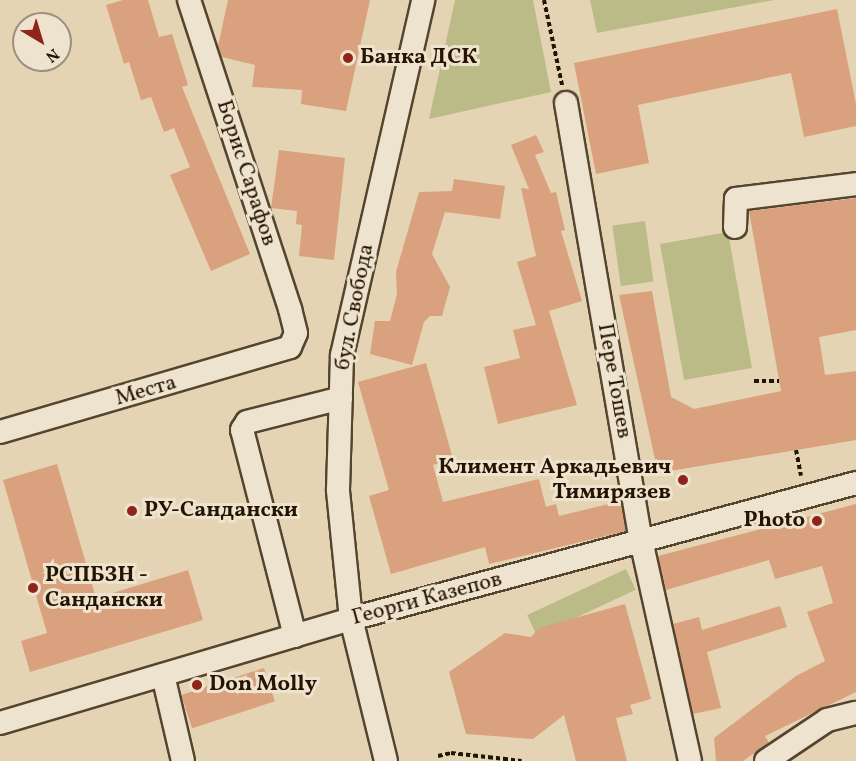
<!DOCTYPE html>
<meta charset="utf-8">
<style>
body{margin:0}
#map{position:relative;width:856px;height:761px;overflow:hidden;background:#e5d4b3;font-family:Vollkorn,serif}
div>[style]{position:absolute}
.green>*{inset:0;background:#bb8;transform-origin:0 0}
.building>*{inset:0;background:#d9a17d;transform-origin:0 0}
.path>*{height:4px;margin-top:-2px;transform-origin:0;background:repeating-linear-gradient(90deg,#251401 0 4.5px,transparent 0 7.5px)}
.roads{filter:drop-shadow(2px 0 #55442e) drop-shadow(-2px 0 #55442e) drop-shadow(0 2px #55442e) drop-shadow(0 -2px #55442e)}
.minor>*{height:22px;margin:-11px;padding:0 11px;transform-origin:11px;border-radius:11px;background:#eee3ce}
.dots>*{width:16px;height:16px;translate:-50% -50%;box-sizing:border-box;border:3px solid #eee3ce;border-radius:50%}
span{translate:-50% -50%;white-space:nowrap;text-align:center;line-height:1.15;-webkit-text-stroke:6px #eee3ce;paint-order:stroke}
.poi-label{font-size:22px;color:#251401;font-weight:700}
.left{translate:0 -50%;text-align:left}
.right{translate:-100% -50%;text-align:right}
.street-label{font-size:22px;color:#251401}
.north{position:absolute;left:12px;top:12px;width:60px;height:60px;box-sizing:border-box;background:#eee3ce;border:2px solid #9e907c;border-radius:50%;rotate:142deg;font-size:16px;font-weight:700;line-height:24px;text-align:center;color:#251401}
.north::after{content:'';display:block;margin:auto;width:21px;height:27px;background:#8f2418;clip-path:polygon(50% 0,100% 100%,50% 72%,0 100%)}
</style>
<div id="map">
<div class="green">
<i style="clip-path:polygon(455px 0,533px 0,551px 92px,429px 119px)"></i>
<i style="clip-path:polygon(590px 0,774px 0,597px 33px)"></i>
<i style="left:645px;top:221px;width:61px;height:33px;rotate:82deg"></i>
<i style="left:728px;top:232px;width:138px;height:69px;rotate:80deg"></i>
<i style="left:626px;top:569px;width:23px;height:109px;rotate:65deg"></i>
</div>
<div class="building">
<i style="clip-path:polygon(123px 0,148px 0,159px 37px,172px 34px,188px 85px,182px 87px,250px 254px,211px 271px,170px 175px,190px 167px,174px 128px,164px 132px,151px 97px,141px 100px,129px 62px,124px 64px,106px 5px)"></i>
<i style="clip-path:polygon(228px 0,370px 0,346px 111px,301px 104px,302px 90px,252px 87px,255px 65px,222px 57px,218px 46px)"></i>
<i style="clip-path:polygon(837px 9px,856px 104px,856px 126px,804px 137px,791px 73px,638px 105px,649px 163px,596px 174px,574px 63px)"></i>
<i style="clip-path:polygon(536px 135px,544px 152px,535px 155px,551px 193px,556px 192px,565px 230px,561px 231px,582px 301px,549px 311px,577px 405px,498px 424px,484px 367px,520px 358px,513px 330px,536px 325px,517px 262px,536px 256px,521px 188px,529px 189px,511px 145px)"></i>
<i style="clip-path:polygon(279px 150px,345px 158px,334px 260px,299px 256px,302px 225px,296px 224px,297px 211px,271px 208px)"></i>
<i style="clip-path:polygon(454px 179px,505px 186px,500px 219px,445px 212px,432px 254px,450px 287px,442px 316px,430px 316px,424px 322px,412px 365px,370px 354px,375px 321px,390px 321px,397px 294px,396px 272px,419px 192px,452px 191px)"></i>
<i style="clip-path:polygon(856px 198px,856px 330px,819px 337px,825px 375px,856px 371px,856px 440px,658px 473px,619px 295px,652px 291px,671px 397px,694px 409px,781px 391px,749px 211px)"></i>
<i style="clip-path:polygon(426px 363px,453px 459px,433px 465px,443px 502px,539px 479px,546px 507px,556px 504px,559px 516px,621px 501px,626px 531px,489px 564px,485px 547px,391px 574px,369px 496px,389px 490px,358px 382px)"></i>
<i style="clip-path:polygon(57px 464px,96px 598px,188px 570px,203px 620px,30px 672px,21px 641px,47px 633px,3px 480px)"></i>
<i style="clip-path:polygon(856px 504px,856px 692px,765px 736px,769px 743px,743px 761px,716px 761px,714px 738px,796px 676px,825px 661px,807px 612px,833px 603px,822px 566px,775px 579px,769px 560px,666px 590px,658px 556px)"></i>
<i style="clip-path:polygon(625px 604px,651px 699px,630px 705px,633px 714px,616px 718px,627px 761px,576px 761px,564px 715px,533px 739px,466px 734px,449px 672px,505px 633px,531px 637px,539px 628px)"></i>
<i style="clip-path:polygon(780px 606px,787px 627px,707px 652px,721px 708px,693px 714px,673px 624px,699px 617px,702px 630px)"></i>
<i style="left:264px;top:668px;width:35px;height:87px;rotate:72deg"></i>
</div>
<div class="path">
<i style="left:544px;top:0;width:87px;rotate:78deg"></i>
<i style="left:754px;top:381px;width:25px"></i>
<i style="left:796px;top:450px;width:26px;rotate:79deg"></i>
<i style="left:438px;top:756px;width:13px;rotate:-13deg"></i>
<i style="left:451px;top:753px;width:71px;rotate:6.4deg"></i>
</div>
<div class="roads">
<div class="minor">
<i style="left:566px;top:103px;width:443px;rotate:80.3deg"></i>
<i style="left:641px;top:540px;width:226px;rotate:77.5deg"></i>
<i style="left:735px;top:227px;width:28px;rotate:-88deg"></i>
<i style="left:736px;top:199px;width:121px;rotate:-7.1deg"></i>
<i style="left:0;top:432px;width:302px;rotate:-16.3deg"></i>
<i style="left:290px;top:347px;width:15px;rotate:-67deg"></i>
<i style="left:296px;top:333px;width:25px;rotate:-104deg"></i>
<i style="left:290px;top:309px;width:325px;rotate:-108.1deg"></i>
<i style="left:295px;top:636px;width:213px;rotate:-104.4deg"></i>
<i style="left:242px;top:430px;width:9px;rotate:-58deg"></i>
<i style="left:247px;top:422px;width:97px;rotate:-14.3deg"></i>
<i style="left:163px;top:675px;width:88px;rotate:76.9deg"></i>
<i style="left:0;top:723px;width:366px;rotate:-16.5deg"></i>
<i style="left:351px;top:619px;width:523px;rotate:-15.07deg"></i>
<i style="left:386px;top:761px;width:146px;rotate:-103.8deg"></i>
<i style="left:351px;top:619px;width:130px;rotate:-95.8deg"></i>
<i style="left:338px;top:490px;width:135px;rotate:-88.3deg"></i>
<i style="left:342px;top:355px;width:364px;rotate:-77.1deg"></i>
<i style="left:766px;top:761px;width:73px;rotate:-33.9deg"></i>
<i style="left:827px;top:720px;width:30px;rotate:-14deg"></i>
</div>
</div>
<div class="dots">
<i style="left:348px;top:58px;background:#8f2418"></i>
<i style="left:683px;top:480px;background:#8f2418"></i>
<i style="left:132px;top:511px;background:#8f2418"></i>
<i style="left:817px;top:521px;background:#8f2418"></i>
<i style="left:33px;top:588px;background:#8f2418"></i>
<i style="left:197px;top:685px;background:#8f2418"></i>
</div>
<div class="poi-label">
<span class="left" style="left:360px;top:58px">Банка ДСК</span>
<span class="right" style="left:671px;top:480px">Климент Аркадьевич<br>Тимирязев</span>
<span class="left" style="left:144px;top:511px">РУ-Сандански</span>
<span class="right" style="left:805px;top:521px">Photo</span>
<span class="left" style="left:45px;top:588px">РСПБЗН -<br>Сандански</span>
<span class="left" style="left:209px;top:685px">Don Molly</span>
</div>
<div class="street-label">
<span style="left:246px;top:173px;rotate:72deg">Борис Сарафов</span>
<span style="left:355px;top:307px;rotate:-79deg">бул. Свобода</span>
<span style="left:614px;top:381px;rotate:80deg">Пере Тошев</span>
<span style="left:146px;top:391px;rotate:-16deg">Места</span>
<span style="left:427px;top:599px;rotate:-15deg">Георги Казепов</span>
</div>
<div class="north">N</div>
</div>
